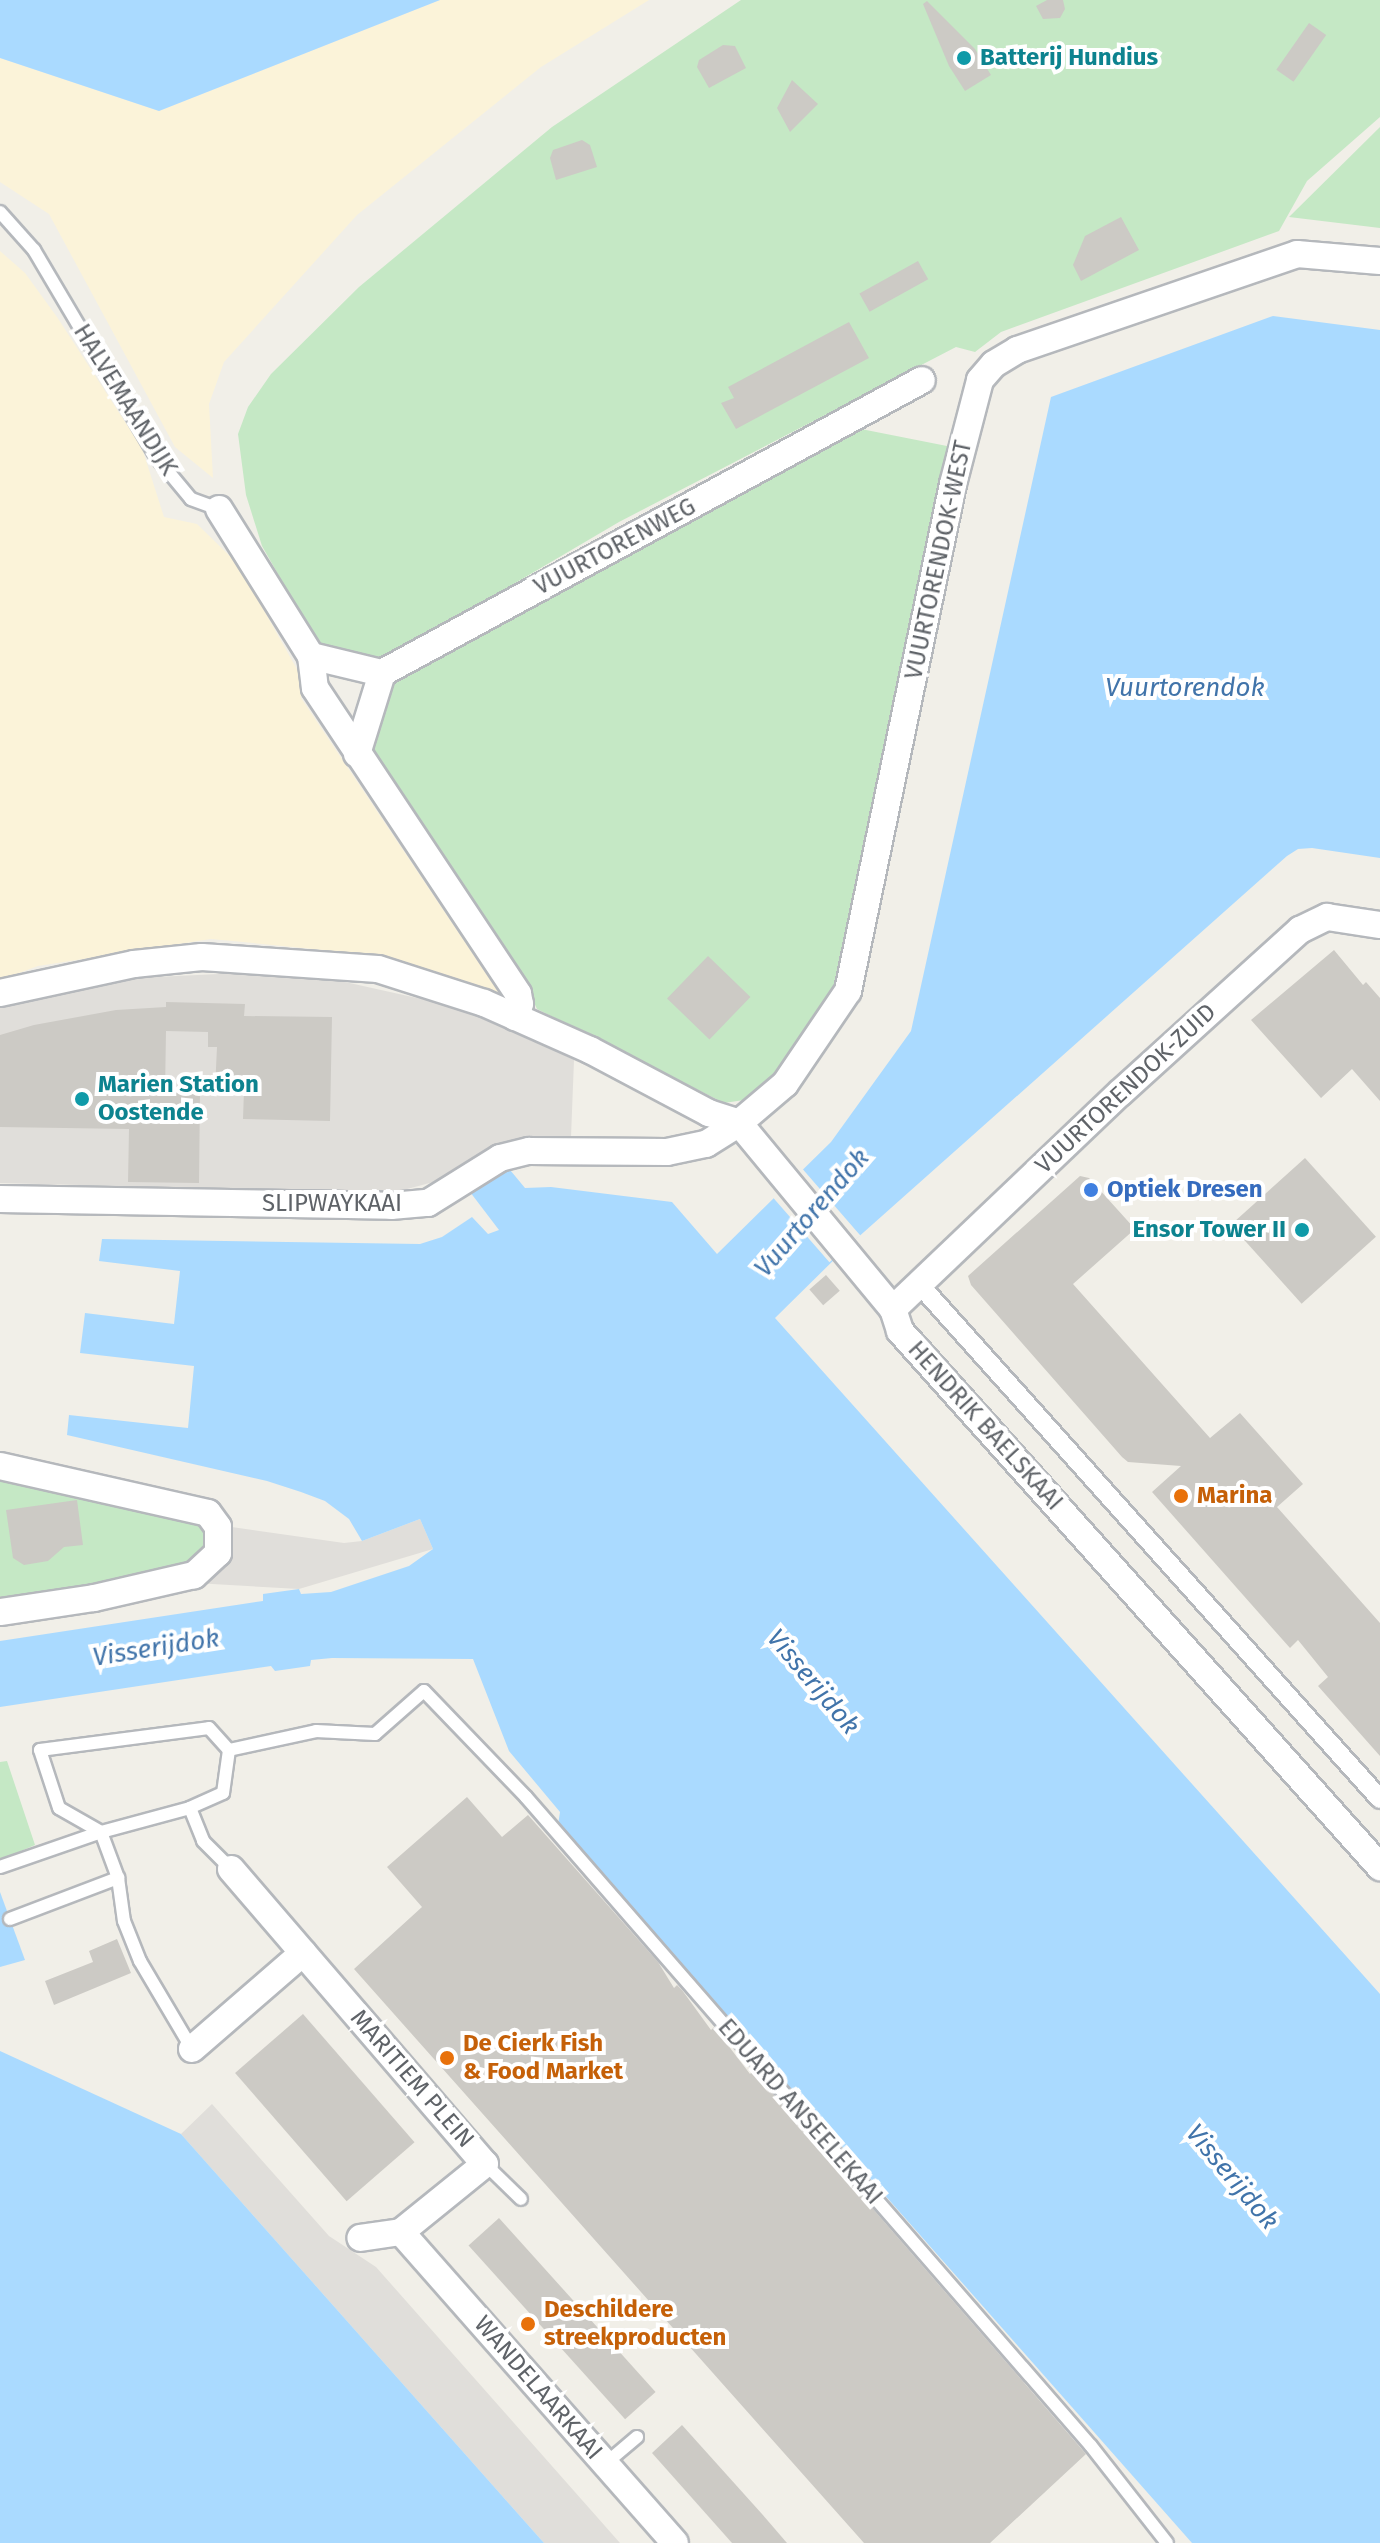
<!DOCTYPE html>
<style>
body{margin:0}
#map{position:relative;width:1380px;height:2543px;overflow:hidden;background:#f1efe8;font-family:"Fira Sans",sans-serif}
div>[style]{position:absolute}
.industrial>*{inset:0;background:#e0deda}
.green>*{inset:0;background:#c5e8c5}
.sand>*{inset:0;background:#fbf3d9}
.water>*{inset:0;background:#aadaff}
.pier>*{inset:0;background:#f1efe8;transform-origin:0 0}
.building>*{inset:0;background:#cccac5;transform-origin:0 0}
.roads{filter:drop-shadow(2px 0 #b5b8bc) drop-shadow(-2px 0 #b5b8bc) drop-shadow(0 2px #b5b8bc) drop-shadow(0 -2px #b5b8bc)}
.service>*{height:12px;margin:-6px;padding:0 6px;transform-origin:6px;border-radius:6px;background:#fff}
.pedestrian>*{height:18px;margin:-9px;padding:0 9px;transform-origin:9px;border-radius:9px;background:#fff}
.minor>*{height:26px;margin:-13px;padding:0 13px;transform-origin:13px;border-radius:13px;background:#fff}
.dots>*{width:22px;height:22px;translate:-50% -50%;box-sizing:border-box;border:4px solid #fff;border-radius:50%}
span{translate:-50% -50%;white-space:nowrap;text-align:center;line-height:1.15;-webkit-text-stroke:8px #fff;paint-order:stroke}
.culture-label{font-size:24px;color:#0d838f;font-weight:700}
.left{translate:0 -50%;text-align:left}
.right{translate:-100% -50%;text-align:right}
.street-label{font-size:24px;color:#5f6368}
.shop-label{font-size:24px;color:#366cbe;font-weight:700}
.food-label{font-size:24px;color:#c56008;font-weight:700}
.water-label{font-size:26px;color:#4174aa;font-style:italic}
</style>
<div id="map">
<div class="industrial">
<i style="clip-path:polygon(264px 972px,336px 980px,453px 1006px,501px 1023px,574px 1060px,571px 1137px,522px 1138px,456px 1176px,392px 1193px,0 1183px,0 1004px,134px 978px)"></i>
<i style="clip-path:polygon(420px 1519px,433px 1549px,299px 1589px,160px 1581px,190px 1521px,344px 1543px,362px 1541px)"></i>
<i style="clip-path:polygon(212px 2104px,329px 2236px,376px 2267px,620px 2543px,544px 2543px,181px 2134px)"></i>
</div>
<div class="green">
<i style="clip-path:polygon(741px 0,1380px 0,1380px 117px,1307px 181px,1279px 231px,1001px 332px,975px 352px,956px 347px,619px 522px,391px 656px,353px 660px,324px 647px,303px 618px,262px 546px,246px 495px,238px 434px,248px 407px,271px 374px,359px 287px,552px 127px)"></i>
<i style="clip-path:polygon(1380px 127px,1380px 228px,1289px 217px)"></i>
<i style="clip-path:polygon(861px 429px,952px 447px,833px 989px,769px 1080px,744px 1100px,724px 1103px,537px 1009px,526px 986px,368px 752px,388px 686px)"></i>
<i style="clip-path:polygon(0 1477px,190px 1521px,210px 1528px,210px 1544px,168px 1576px,0 1601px)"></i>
<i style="clip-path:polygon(7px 1761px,35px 1845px,0 1860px,0 1762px)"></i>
</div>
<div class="sand">
<i style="clip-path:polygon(440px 0,649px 0,541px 67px,357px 215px,224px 362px,209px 404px,213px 478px,175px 447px,49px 214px,0 182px,0 58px,159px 111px)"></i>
<i style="clip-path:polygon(0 251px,25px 273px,57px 317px,142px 448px,164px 517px,197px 524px,238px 564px,303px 680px,301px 698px,499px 993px,386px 956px,211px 939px,38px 966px,0 980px)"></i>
</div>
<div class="water">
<i style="clip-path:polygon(0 0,440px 0,159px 111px,0 58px)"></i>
<i style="clip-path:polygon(1273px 316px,1380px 330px,1380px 858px,1312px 848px,1298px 849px,1287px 856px,846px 1248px,775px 1318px,1380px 1994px,1380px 2543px,1192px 2543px,558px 1825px,560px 1812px,509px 1751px,473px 1659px,332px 1658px,311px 1660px,310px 1666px,275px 1671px,271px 1666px,0 1707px,0 1641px,263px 1601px,263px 1594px,299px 1589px,301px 1594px,331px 1592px,409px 1566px,433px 1549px,420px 1519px,362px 1541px,349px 1519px,325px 1501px,301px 1492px,267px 1481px,67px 1435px,69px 1415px,188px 1428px,194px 1366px,80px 1353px,85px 1313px,174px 1324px,180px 1271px,99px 1261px,102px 1239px,420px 1244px,442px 1237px,472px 1217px,488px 1234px,499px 1230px,467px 1188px,506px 1165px,525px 1188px,551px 1187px,672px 1202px,717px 1254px,831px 1142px,911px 1031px,1051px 397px)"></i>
<i style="clip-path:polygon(0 1892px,25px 1960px,0 1967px)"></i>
<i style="clip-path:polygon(0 2051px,181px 2134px,544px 2543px,0 2543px)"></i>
</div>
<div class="pier">
<i style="left:800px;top:1166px;width:92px;height:41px;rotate:49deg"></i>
</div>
<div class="building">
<i style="clip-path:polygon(1047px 0,1063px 0,1065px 9px,1060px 18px,1043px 19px,1036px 6px)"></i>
<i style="clip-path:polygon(927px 1px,975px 49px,991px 75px,965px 91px,949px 66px,923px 4px)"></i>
<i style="left:1309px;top:23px;width:21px;height:57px;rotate:35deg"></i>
<i style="clip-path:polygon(723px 45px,735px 46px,746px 68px,709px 88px,697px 67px,699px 60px)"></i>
<i style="clip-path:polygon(792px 80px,818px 104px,790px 132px,777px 108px)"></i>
<i style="clip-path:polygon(582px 140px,590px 145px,597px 167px,556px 180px,550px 158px,553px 150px)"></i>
<i style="clip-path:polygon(1121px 217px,1139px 250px,1081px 281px,1073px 265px,1085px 236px)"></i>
<i style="left:918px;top:261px;width:21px;height:67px;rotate:61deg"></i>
<i style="clip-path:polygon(849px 322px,869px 358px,736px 429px,721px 403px,734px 398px,728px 387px)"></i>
<i style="clip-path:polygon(1334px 950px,1363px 985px,1366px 982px,1380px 998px,1380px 1101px,1352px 1069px,1321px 1098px,1251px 1020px)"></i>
<i style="left:708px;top:956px;width:59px;height:59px;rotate:44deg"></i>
<i style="clip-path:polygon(166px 1002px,245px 1004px,244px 1016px,332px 1017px,330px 1121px,243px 1119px,244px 1090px,215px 1089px,217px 1047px,208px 1047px,208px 1032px,166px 1031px,165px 1093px,200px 1093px,199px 1183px,128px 1182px,129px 1129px,0 1127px,0 1035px,34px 1025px,116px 1010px,166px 1007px)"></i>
<i style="left:1305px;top:1158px;width:106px;height:100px;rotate:48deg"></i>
<i style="clip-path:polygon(1080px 1176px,1089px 1178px,1135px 1229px,1073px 1284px,1210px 1438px,1240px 1413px,1303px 1484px,1277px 1507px,1380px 1623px,1380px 1756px,1318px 1686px,1328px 1677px,1298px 1640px,1290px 1648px,1152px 1492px,1181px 1466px,1128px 1462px,1122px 1457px,971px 1285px,968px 1276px)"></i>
<i style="left:826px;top:1275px;width:21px;height:22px;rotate:49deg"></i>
<i style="clip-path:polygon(77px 1500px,83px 1545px,64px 1547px,48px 1561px,24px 1565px,13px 1558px,6px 1510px)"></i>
<i style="clip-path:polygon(467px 1797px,502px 1837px,528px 1815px,658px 1962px,674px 1988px,677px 1985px,682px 1990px,711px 2030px,714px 2027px,750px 2074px,753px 2071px,1086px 2454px,990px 2543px,864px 2543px,354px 1969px,422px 1907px,387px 1867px)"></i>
<i style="clip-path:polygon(117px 1939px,131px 1973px,54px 2005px,45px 1981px,93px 1962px,89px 1951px)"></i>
<i style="left:303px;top:2014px;width:170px;height:90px;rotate:49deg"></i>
<i style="left:499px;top:2218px;width:234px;height:41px;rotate:48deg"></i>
<i style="clip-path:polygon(682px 2425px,762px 2514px,787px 2543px,732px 2543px,652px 2453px)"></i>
</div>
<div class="roads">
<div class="service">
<i style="left:0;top:212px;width:51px;rotate:48.2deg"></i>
<i style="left:34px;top:250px;width:242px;rotate:59.4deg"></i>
<i style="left:157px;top:458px;width:53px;rotate:50.3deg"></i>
<i style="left:191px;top:499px;width:30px;rotate:20deg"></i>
<i style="left:209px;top:1728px;width:30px;rotate:48deg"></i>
<i style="left:229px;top:1750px;width:43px;rotate:97.9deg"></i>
<i style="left:223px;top:1793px;width:36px;rotate:156deg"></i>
<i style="left:190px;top:1808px;width:92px;rotate:164.9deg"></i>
<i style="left:101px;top:1832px;width:48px;rotate:-150.3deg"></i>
<i style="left:59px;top:1808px;width:61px;rotate:-108.1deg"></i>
<i style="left:40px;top:1750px;width:170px;rotate:-7.4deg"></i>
<i style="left:229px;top:1750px;width:89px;rotate:-12.3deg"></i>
<i style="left:316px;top:1731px;width:59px;rotate:2.9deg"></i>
<i style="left:375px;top:1734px;width:65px;rotate:-41.3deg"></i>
<i style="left:424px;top:1691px;width:147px;rotate:46.1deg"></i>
<i style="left:526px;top:1797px;width:860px;rotate:48.96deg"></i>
<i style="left:1091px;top:2446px;width:123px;rotate:51.9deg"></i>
<i style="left:190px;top:1808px;width:35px;rotate:68deg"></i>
<i style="left:203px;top:1841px;width:40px;rotate:45deg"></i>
<i style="left:0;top:1867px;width:107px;rotate:-19.1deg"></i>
<i style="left:101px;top:1832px;width:49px;rotate:69.7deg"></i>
<i style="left:118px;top:1878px;width:43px;rotate:82.1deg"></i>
<i style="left:124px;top:1921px;width:43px;rotate:68.2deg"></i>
<i style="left:140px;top:1961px;width:102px;rotate:59.4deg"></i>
<i style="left:10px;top:1919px;width:116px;rotate:-20.8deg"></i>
<i style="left:485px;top:2164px;width:50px;rotate:44.2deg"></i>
<i style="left:605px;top:2464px;width:42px;rotate:-40.2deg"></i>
</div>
<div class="pedestrian">
<i style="left:919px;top:1284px;width:691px;rotate:48.17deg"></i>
</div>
<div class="minor">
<i style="left:219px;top:509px;width:173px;rotate:58deg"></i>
<i style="left:311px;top:656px;width:32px;rotate:83deg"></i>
<i style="left:315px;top:688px;width:367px;rotate:56.4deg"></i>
<i style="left:518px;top:994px;width:10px;rotate:79deg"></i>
<i style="left:520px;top:1004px;width:14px;rotate:111deg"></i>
<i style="left:311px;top:656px;width:73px;rotate:13.5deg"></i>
<i style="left:357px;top:754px;width:85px;rotate:-72.8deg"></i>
<i style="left:382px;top:673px;width:614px;rotate:-28.48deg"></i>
<i style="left:0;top:993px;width:137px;rotate:-12.2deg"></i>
<i style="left:134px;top:964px;width:68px;rotate:-5.9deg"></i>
<i style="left:202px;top:957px;width:176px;rotate:3.9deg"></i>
<i style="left:378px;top:969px;width:111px;rotate:17.8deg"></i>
<i style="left:484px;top:1003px;width:116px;rotate:23.9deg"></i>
<i style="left:590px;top:1050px;width:135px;rotate:27.9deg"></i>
<i style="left:709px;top:1113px;width:32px;rotate:18deg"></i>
<i style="left:739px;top:1123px;width:241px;rotate:50.4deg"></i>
<i style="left:893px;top:1309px;width:23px;rotate:72deg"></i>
<i style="left:900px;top:1331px;width:720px;rotate:48.15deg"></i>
<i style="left:0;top:1199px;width:391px;rotate:1deg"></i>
<i style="left:391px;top:1206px;width:37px;rotate:-5deg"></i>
<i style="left:428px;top:1203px;width:85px;rotate:-32deg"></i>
<i style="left:500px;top:1158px;width:30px;rotate:-14deg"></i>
<i style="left:529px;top:1151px;width:138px;rotate:0.4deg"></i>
<i style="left:667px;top:1152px;width:40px;rotate:-12deg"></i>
<i style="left:706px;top:1144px;width:39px;rotate:-32deg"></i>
<i style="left:739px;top:1123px;width:60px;rotate:-40.3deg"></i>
<i style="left:785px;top:1084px;width:112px;rotate:-55.9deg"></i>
<i style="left:848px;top:991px;width:518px;rotate:-78.3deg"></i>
<i style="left:953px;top:484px;width:107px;rotate:-75.4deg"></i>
<i style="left:980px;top:380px;width:21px;rotate:-49deg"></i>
<i style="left:994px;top:364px;width:27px;rotate:-31deg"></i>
<i style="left:1017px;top:350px;width:296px;rotate:-18.9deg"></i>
<i style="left:1297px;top:254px;width:83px;rotate:4.8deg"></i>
<i style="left:893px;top:1309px;width:313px;rotate:-43.6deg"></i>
<i style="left:1120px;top:1093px;width:243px;rotate:-42.2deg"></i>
<i style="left:1300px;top:930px;width:30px;rotate:-26deg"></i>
<i style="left:1327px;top:917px;width:54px;rotate:8.6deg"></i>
<i style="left:0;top:1466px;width:213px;rotate:12.7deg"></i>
<i style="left:208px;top:1513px;width:17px;rotate:54deg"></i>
<i style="left:218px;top:1527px;width:26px;rotate:90deg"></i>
<i style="left:218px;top:1553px;width:33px;rotate:137deg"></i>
<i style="left:194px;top:1575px;width:103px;rotate:167deg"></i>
<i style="left:94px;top:1598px;width:95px;rotate:171.5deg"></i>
<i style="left:231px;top:1869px;width:389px;rotate:49.3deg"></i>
<i style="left:485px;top:2164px;width:108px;rotate:141deg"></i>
<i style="left:401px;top:2232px;width:41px;rotate:171.7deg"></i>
<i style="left:192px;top:2049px;width:147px;rotate:-40.9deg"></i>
<i style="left:401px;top:2232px;width:414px;rotate:48.6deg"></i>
</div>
</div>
<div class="dots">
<i style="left:964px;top:58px;background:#0f9aa8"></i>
<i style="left:82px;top:1099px;background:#0f9aa8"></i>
<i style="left:1091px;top:1190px;background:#3f7fe0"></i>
<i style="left:1302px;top:1230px;background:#0f9aa8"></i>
<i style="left:1181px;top:1496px;background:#e8710a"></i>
<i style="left:447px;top:2058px;background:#e8710a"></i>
<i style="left:528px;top:2324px;background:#e8710a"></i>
</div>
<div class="culture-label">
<span class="left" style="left:980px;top:58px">Batterij Hundius</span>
<span class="left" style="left:98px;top:1099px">Marien Station<br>Oostende</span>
<span class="right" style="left:1286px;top:1230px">Ensor Tower II</span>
</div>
<div class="street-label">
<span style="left:125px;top:400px;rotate:58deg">HALVEMAANDIJK</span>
<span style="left:615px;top:547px;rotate:-28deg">VUURTORENWEG</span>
<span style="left:939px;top:560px;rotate:-78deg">VUURTORENDOK-WEST</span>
<span style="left:1126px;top:1089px;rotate:-43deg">VUURTORENDOK-ZUID</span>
<span style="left:332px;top:1204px">SLIPWAYKAAI</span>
<span style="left:985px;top:1426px;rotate:48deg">HENDRIK BAELSKAAI</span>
<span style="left:412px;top:2079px;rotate:49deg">MARITIEM PLEIN</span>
<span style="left:800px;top:2112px;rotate:49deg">EDUARD ANSEELEKAAI</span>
<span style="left:538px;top:2388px;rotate:49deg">WANDELAARKAAI</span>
</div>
<div class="shop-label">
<span class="left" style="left:1107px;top:1190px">Optiek Dresen</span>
</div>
<div class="food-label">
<span class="left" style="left:1197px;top:1496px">Marina</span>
<span class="left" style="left:463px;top:2058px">De Cierk Fish<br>&amp; Food Market</span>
<span class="left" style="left:544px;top:2324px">Deschildere<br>streekproducten</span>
</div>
<div class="water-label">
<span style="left:1185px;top:688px">Vuurtorendok</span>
<span style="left:812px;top:1213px;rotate:-49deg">Vuurtorendok</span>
<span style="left:156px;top:1648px;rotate:-9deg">Visserijdok</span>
<span style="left:813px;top:1682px;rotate:50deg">Visserijdok</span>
<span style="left:1232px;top:2177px;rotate:50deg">Visserijdok</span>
</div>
</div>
